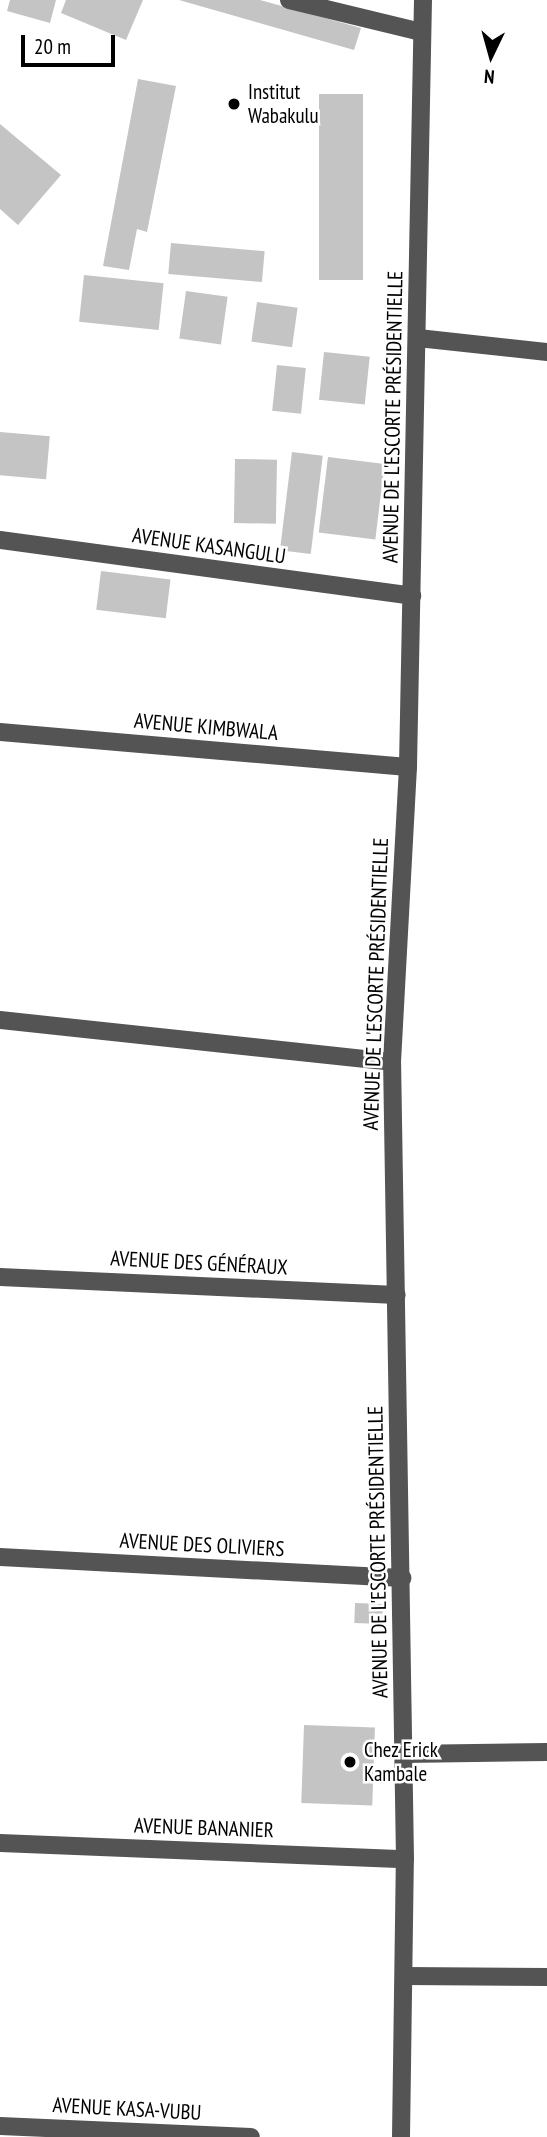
<!DOCTYPE html>
<meta charset="utf-8">
<style>
body{margin:0}
#map{position:relative;width:547px;height:2137px;overflow:hidden;background:#fff;font-family:"PT Sans Narrow",sans-serif}
div>[style]{position:absolute}
.building>*{inset:0;background:#c4c4c4;transform-origin:0 0}
.minor>*{height:18px;margin:-9px;padding:0 9px;transform-origin:9px;border-radius:9px;background:#545454}
.dots>*{width:19px;height:19px;translate:-50% -50%;box-sizing:border-box;border:4px solid #fff;border-radius:50%}
span{translate:-50% -50%;white-space:nowrap;text-align:center;line-height:1.15;-webkit-text-stroke:5px #fff;paint-order:stroke}
.poi-label{font-size:21px;color:#000}
.left{translate:0 -50%;text-align:left}
.street-label{font-size:21px;color:#000}
.north{position:absolute;left:456px;top:21px;width:70px;height:70px;-webkit-text-stroke:5px #fff;paint-order:stroke;rotate:185deg;font-size:19px;font-weight:700;line-height:28px;text-align:center;color:#000}
.north::after{content:'';display:block;margin:auto;width:24px;height:32px;background:#000;clip-path:polygon(50% 0,100% 100%,50% 72%,0 100%)}
.scale{position:absolute;left:21px;top:35px;width:94px;height:32px;box-sizing:border-box;border:4px solid #000;border-top:0;padding-left:9px;font-size:21px;line-height:24px;white-space:nowrap;color:#000;-webkit-text-stroke:5px #fff;paint-order:stroke}
</style>
<div id="map">
<div class="building">
<i style="clip-path:polygon(10px 0,56px 0,50px 23px,7px 11px)"></i>
<i style="clip-path:polygon(66px 0,143px 0,126px 40px,61px 13px)"></i>
<i style="clip-path:polygon(179px 0,260px 0,361px 28px,354px 50px)"></i>
<i style="clip-path:polygon(138px 79px,176px 86px,147px 232px,137px 229px,129px 270px,103px 266px)"></i>
<i style="left:319px;top:94px;width:44px;height:186px"></i>
<i style="clip-path:polygon(0 124px,61px 175px,18px 225px,0 209px)"></i>
<i style="left:171px;top:243px;width:94px;height:31px;rotate:5deg"></i>
<i style="left:84px;top:275px;width:80px;height:47px;rotate:6deg"></i>
<i style="left:186px;top:291px;width:42px;height:48px;rotate:8deg"></i>
<i style="left:257px;top:302px;width:41px;height:40px;rotate:8deg"></i>
<i style="left:324px;top:352px;width:46px;height:48px;rotate:6deg"></i>
<i style="left:277px;top:365px;width:29px;height:46px;rotate:6deg"></i>
<i style="left:0;top:432px;width:50px;height:43px;rotate:5deg"></i>
<i style="left:292px;top:452px;width:31px;height:99px;rotate:7deg"></i>
<i style="left:328px;top:457px;width:57px;height:76px;rotate:7deg"></i>
<i style="left:235px;top:459px;width:42px;height:64px;rotate:1deg"></i>
<i style="left:101px;top:571px;width:70px;height:39px;rotate:7deg"></i>
<i style="left:355px;top:1603px;width:28px;height:20px;rotate:2deg"></i>
<i style="left:304px;top:1725px;width:71px;height:78px;rotate:2deg"></i>
</div>
<div class="minor">
<i style="left:289px;top:0;width:136px;rotate:13.6deg"></i>
<i style="left:418px;top:338px;width:130px;rotate:6.2deg"></i>
<i style="left:0;top:540px;width:416px;rotate:7.7deg"></i>
<i style="left:0;top:732px;width:409px;rotate:4.9deg"></i>
<i style="left:0;top:1020px;width:394px;rotate:6.1deg"></i>
<i style="left:0;top:1277px;width:397px;rotate:2.6deg"></i>
<i style="left:0;top:1557px;width:403px;rotate:3deg"></i>
<i style="left:403px;top:1754px;width:144px;rotate:-0.8deg"></i>
<i style="left:0;top:1843px;width:405px;rotate:2.3deg"></i>
<i style="left:405px;top:1976px;width:142px;rotate:0.4deg"></i>
<i style="left:0;top:2126px;width:251px;rotate:2.5deg"></i>
<i style="left:401px;top:2137px;width:278px;rotate:-89.2deg"></i>
<i style="left:405px;top:1859px;width:797px;rotate:-90.93deg"></i>
<i style="left:392px;top:1062px;width:295px;rotate:-86.9deg"></i>
<i style="left:408px;top:767px;width:767px;rotate:-88.88deg"></i>
</div>
<div class="dots">
<i style="left:234px;top:104px;background:#000"></i>
<i style="left:350px;top:1762px;background:#000"></i>
</div>
<div class="poi-label">
<span class="left" style="left:248px;top:104px">Institut<br>Wabakulu</span>
<span class="left" style="left:364px;top:1762px">Chez Erick<br>Kambale</span>
</div>
<div class="street-label">
<span style="left:393px;top:417px;rotate:-89deg">AVENUE DE L'ESCORTE PRÉSIDENTIELLE</span>
<span style="left:209px;top:546px;rotate:8deg">AVENUE KASANGULU</span>
<span style="left:206px;top:727px;rotate:5deg">AVENUE KIMBWALA</span>
<span style="left:376px;top:984px;rotate:-88deg">AVENUE DE L'ESCORTE PRÉSIDENTIELLE</span>
<span style="left:199px;top:1263px;rotate:3deg">AVENUE DES GÉNÉRAUX</span>
<span style="left:202px;top:1545px;rotate:3deg">AVENUE DES OLIVIERS</span>
<span style="left:378px;top:1552px;rotate:-91deg">AVENUE DE L'ESCORTE PRÉSIDENTIELLE</span>
<span style="left:204px;top:1828px;rotate:2deg">AVENUE BANANIER</span>
<span style="left:127px;top:2109px;rotate:3deg">AVENUE KASA-VUBU</span>
</div>
<div class="north">N</div>
<div class="scale">20 m</div>
</div>
